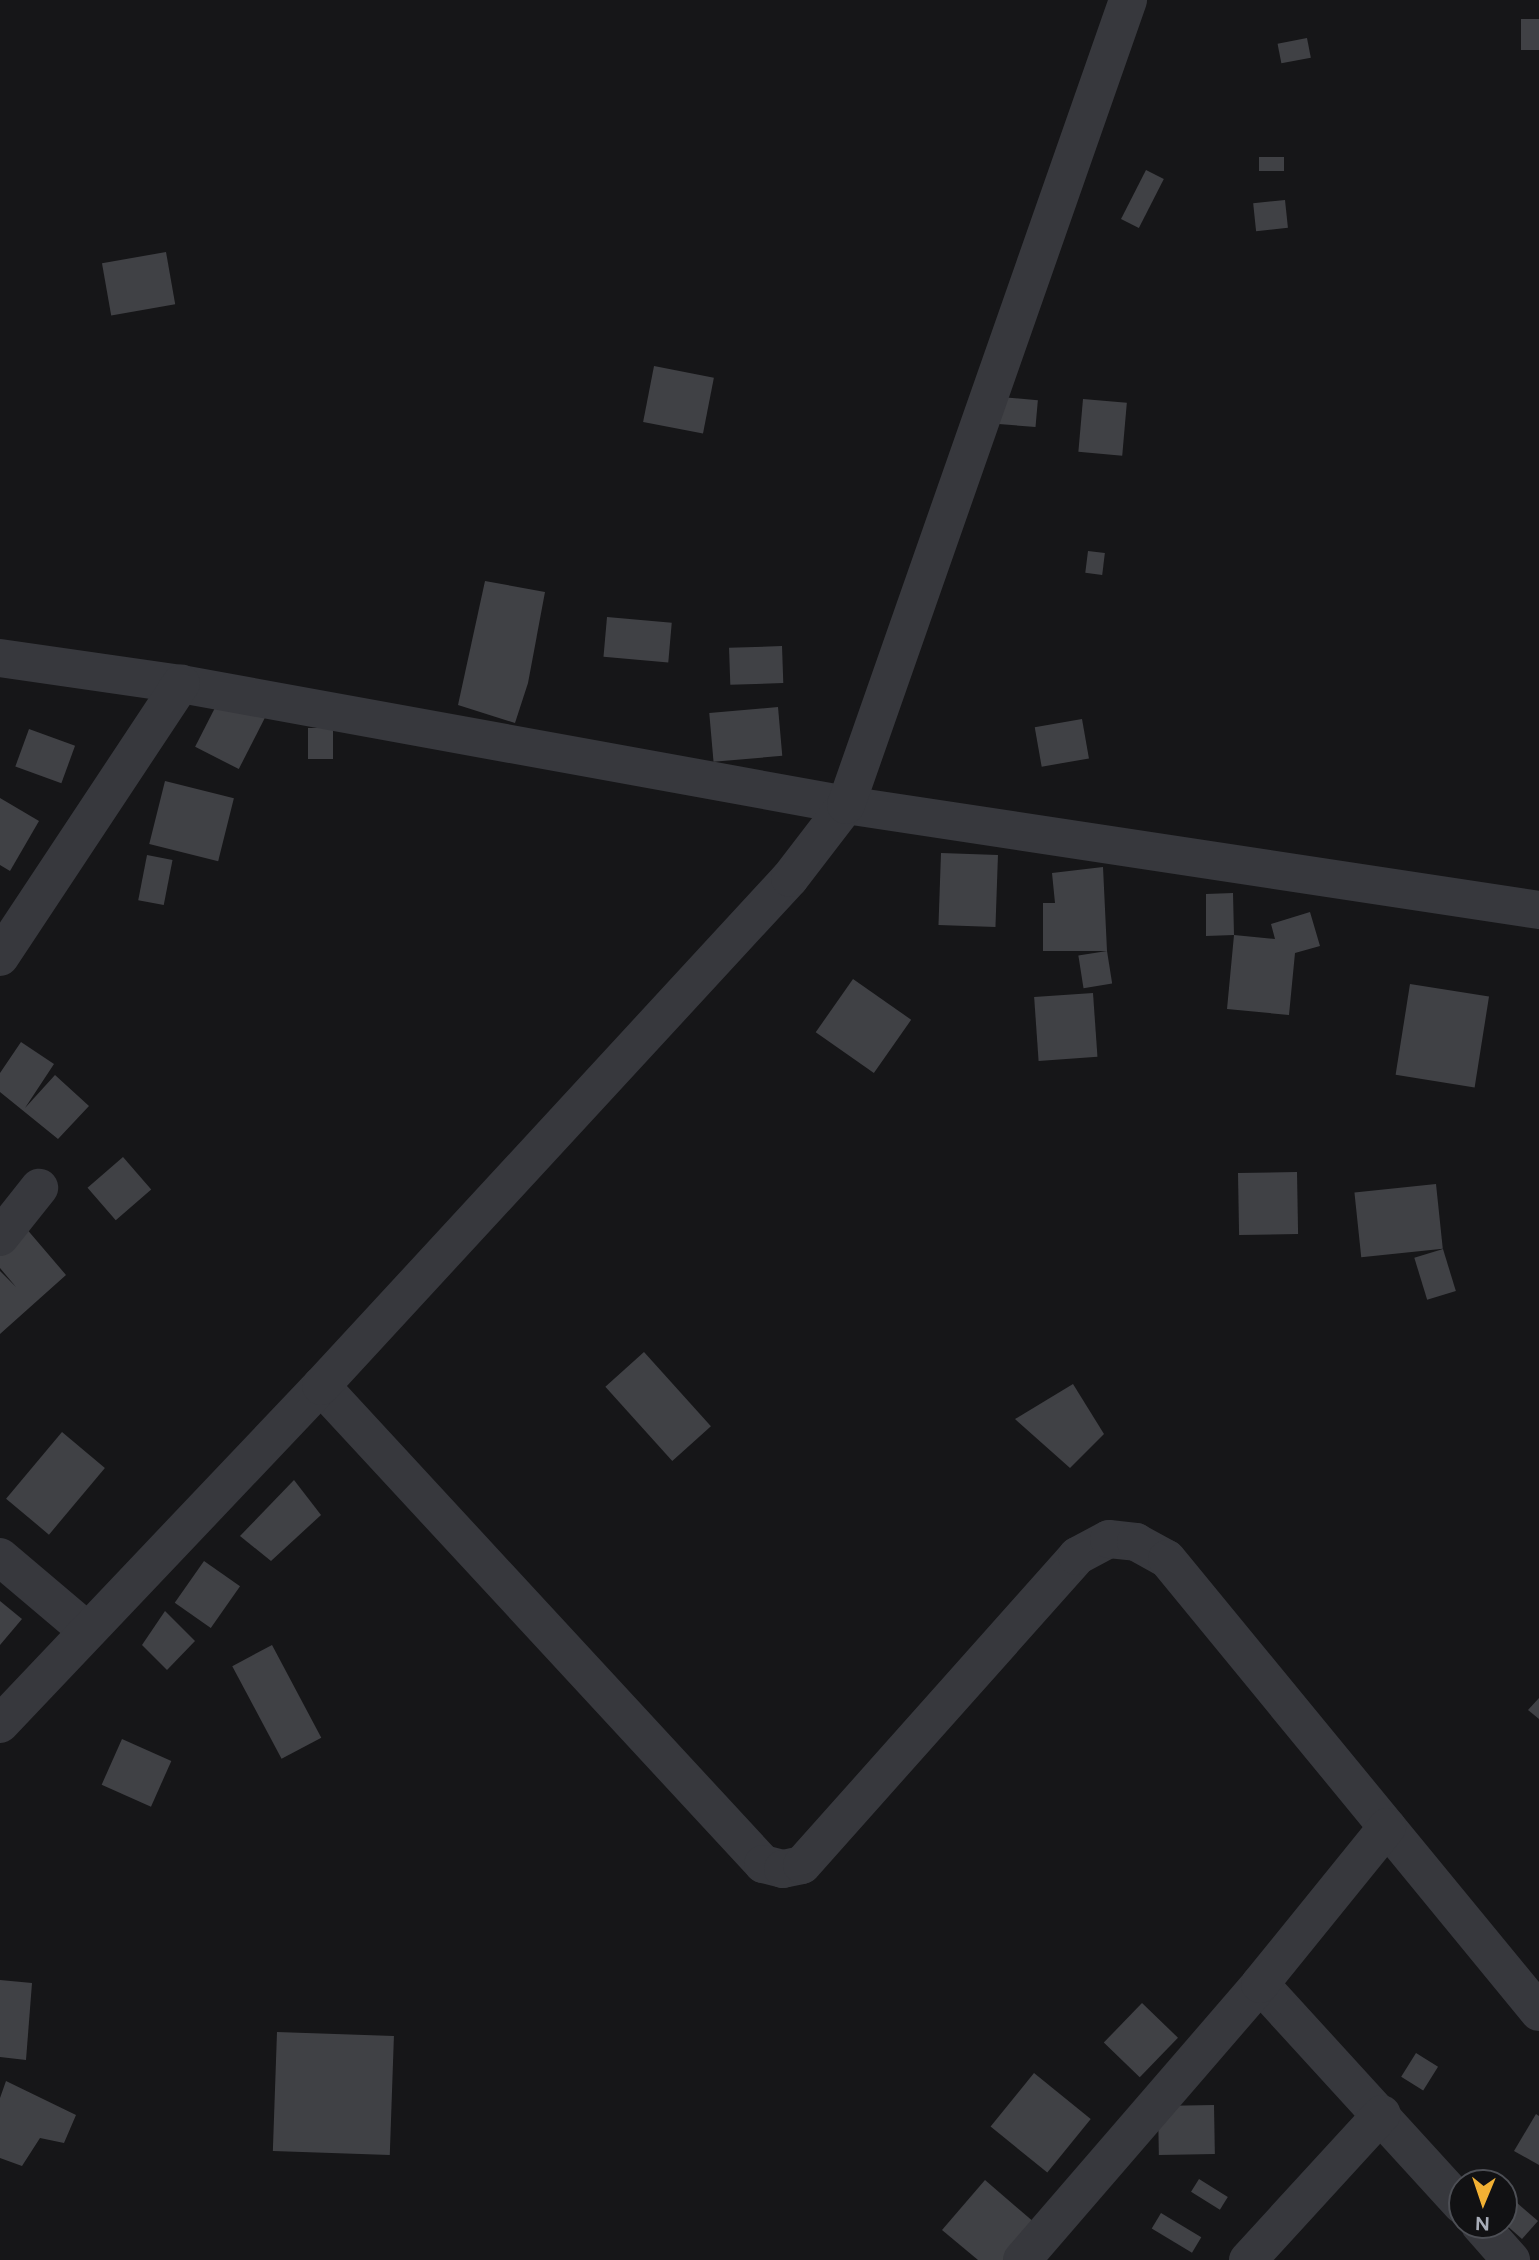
<!DOCTYPE html>
<style>
body{margin:0}
#map{position:relative;width:1539px;height:2260px;overflow:hidden;background:#161618;font-family:Figtree,sans-serif}
div>[style]{position:absolute}
.building>*{inset:0;background:#404145;transform-origin:0 0}
.minor>*{height:38px;margin:-19px;padding:0 19px;transform-origin:19px;border-radius:19px;background:#37383d}
span{translate:-50% -50%;white-space:nowrap;text-align:center;line-height:1.15;-webkit-text-stroke:5px #111113;paint-order:stroke}
.north{position:absolute;left:1448px;top:2169px;width:70px;height:70px;box-sizing:border-box;background:#111113;border:2px solid #4d4f55;border-radius:50%;rotate:182deg;font-size:19px;font-weight:700;line-height:28px;text-align:center;color:#a8adb8}
.north::after{content:'';display:block;margin:auto;width:24px;height:32px;background:#f2b134;clip-path:polygon(50% 0,100% 100%,50% 72%,0 100%)}
</style>
<div id="map">
<div class="building">
<i style="left:1521px;top:19px;width:18px;height:31px"></i>
<i style="left:1307px;top:38px;width:20px;height:30px;rotate:79deg"></i>
<i style="left:1259px;top:157px;width:25px;height:14px"></i>
<i style="left:1146px;top:170px;width:20px;height:55px;rotate:27deg"></i>
<i style="left:1285px;top:200px;width:28px;height:32px;rotate:84deg"></i>
<i style="left:166px;top:252px;width:53px;height:65px;rotate:80deg"></i>
<i style="left:654px;top:366px;width:61px;height:57px;rotate:11deg"></i>
<i style="left:1001px;top:397px;width:37px;height:27px;rotate:5deg"></i>
<i style="left:1083px;top:399px;width:44px;height:53px;rotate:5deg"></i>
<i style="left:1088px;top:551px;width:17px;height:22px;rotate:7deg"></i>
<i style="clip-path:polygon(485px 581px,545px 592px,528px 683px,515px 723px,458px 705px)"></i>
<i style="left:607px;top:617px;width:65px;height:40px;rotate:5deg"></i>
<i style="left:782px;top:646px;width:37px;height:53px;rotate:88deg"></i>
<i style="left:221px;top:696px;width:49px;height:57px;rotate:27deg"></i>
<i style="left:778px;top:707px;width:49px;height:69px;rotate:85deg"></i>
<i style="left:1082px;top:719px;width:40px;height:48px;rotate:80deg"></i>
<i style="left:333px;top:728px;width:31px;height:25px;rotate:90deg"></i>
<i style="left:29px;top:729px;width:49px;height:40px;rotate:20deg"></i>
<i style="left:165px;top:781px;width:71px;height:65px;rotate:14deg"></i>
<i style="clip-path:polygon(0 798px,39px 821px,10px 871px,0 865px)"></i>
<i style="left:941px;top:853px;width:57px;height:72px;rotate:2deg"></i>
<i style="left:147px;top:855px;width:26px;height:46px;rotate:11deg"></i>
<i style="clip-path:polygon(1103px 867px,1107px 951px,1043px 951px,1043px 903px,1055px 903px,1052px 873px)"></i>
<i style="clip-path:polygon(1233px 893px,1234px 935px,1275px 939px,1271px 924px,1310px 912px,1320px 946px,1295px 953px,1289px 1015px,1227px 1009px,1234px 935px,1206px 936px,1206px 894px)"></i>
<i style="left:1107px;top:951px;width:33px;height:29px;rotate:81deg"></i>
<i style="left:853px;top:979px;width:71px;height:65px;rotate:35deg"></i>
<i style="left:1410px;top:984px;width:80px;height:92px;rotate:9deg"></i>
<i style="left:1093px;top:993px;width:64px;height:59px;rotate:86deg"></i>
<i style="clip-path:polygon(21px 1042px,54px 1064px,25px 1108px,55px 1075px,89px 1106px,58px 1139px,0 1092px,0 1073px)"></i>
<i style="left:123px;top:1157px;width:43px;height:47px;rotate:49deg"></i>
<i style="left:1297px;top:1172px;width:62px;height:59px;rotate:89deg"></i>
<i style="left:1436px;top:1184px;width:65px;height:82px;rotate:84deg"></i>
<i style="clip-path:polygon(25px 1227px,66px 1275px,0 1334px,0 1271px,16px 1287px,0 1268px,0 1249px)"></i>
<i style="left:1443px;top:1249px;width:44px;height:30px;rotate:73deg"></i>
<i style="left:644px;top:1352px;width:100px;height:52px;rotate:48deg"></i>
<i style="clip-path:polygon(1073px 1384px,1104px 1434px,1070px 1468px,1015px 1419px)"></i>
<i style="left:62px;top:1432px;width:56px;height:87px;rotate:40deg"></i>
<i style="clip-path:polygon(294px 1480px,321px 1515px,271px 1561px,240px 1536px)"></i>
<i style="left:204px;top:1561px;width:44px;height:51px;rotate:35deg"></i>
<i style="clip-path:polygon(0 1601px,22px 1619px,0 1645px)"></i>
<i style="clip-path:polygon(165px 1611px,195px 1641px,167px 1670px,142px 1645px)"></i>
<i style="left:272px;top:1645px;width:105px;height:45px;rotate:62deg"></i>
<i style="clip-path:polygon(1539px 1698px,1539px 1719px,1528px 1710px)"></i>
<i style="left:122px;top:1739px;width:54px;height:50px;rotate:24deg"></i>
<i style="clip-path:polygon(0 1980px,32px 1983px,26px 2060px,0 2057px)"></i>
<i style="left:1142px;top:2003px;width:50px;height:55px;rotate:44deg"></i>
<i style="left:277px;top:2032px;width:117px;height:119px;rotate:2deg"></i>
<i style="left:1416px;top:2053px;width:26px;height:28px;rotate:32deg"></i>
<i style="left:1034px;top:2073px;width:73px;height:69px;rotate:39deg"></i>
<i style="clip-path:polygon(6px 2081px,76px 2115px,64px 2143px,40px 2138px,22px 2166px,0 2158px,0 2098px)"></i>
<i style="left:1214px;top:2105px;width:49px;height:56px;rotate:89deg"></i>
<i style="clip-path:polygon(1536px 2114px,1539px 2116px,1539px 2165px,1514px 2151px)"></i>
<i style="left:1199px;top:2179px;width:34px;height:15px;rotate:32deg"></i>
<i style="clip-path:polygon(985px 2180px,1035px 2223px,1004px 2260px,978px 2260px,942px 2230px)"></i>
<i style="clip-path:polygon(1516px 2202px,1538px 2221px,1522px 2239px,1504px 2223px)"></i>
<i style="left:1161px;top:2213px;width:47px;height:18px;rotate:31deg"></i>
</div>
<div class="minor">
<i style="left:0;top:658px;width:183px;rotate:8.2deg"></i>
<i style="left:181px;top:684px;width:676px;rotate:10.31deg"></i>
<i style="left:846px;top:805px;width:701px;rotate:8.62deg"></i>
<i style="left:0;top:957px;width:328px;rotate:-56.5deg"></i>
<i style="left:0;top:1237px;width:63px;rotate:-51.5deg"></i>
<i style="left:321px;top:1386px;width:651px;rotate:47.24deg"></i>
<i style="left:763px;top:1864px;width:21px;rotate:14deg"></i>
<i style="left:783px;top:1869px;width:19px;rotate:-12deg"></i>
<i style="left:802px;top:1865px;width:414px;rotate:-48.3deg"></i>
<i style="left:1077px;top:1556px;width:36px;rotate:-28deg"></i>
<i style="left:1109px;top:1539px;width:27px;rotate:6deg"></i>
<i style="left:1136px;top:1542px;width:35px;rotate:29deg"></i>
<i style="left:1167px;top:1559px;width:586px;rotate:50.61deg"></i>
<i style="left:0;top:1557px;width:113px;rotate:40.3deg"></i>
<i style="left:0;top:1724px;width:466px;rotate:-46.5deg"></i>
<i style="left:321px;top:1386px;width:691px;rotate:-47.29deg"></i>
<i style="left:790px;top:878px;width:92px;rotate:-52.5deg"></i>
<i style="left:846px;top:805px;width:853px;rotate:-70.69deg"></i>
<i style="left:1260px;top:1984px;width:299px;rotate:47.6deg"></i>
<i style="left:1480px;top:2225px;width:47px;rotate:48.5deg"></i>
<i style="left:1022px;top:2260px;width:364px;rotate:-49.2deg"></i>
<i style="left:1260px;top:1984px;width:202px;rotate:-51deg"></i>
<i style="left:1248px;top:2260px;width:198px;rotate:-47.5deg"></i>
</div>
<div class="north">N</div>
</div>
